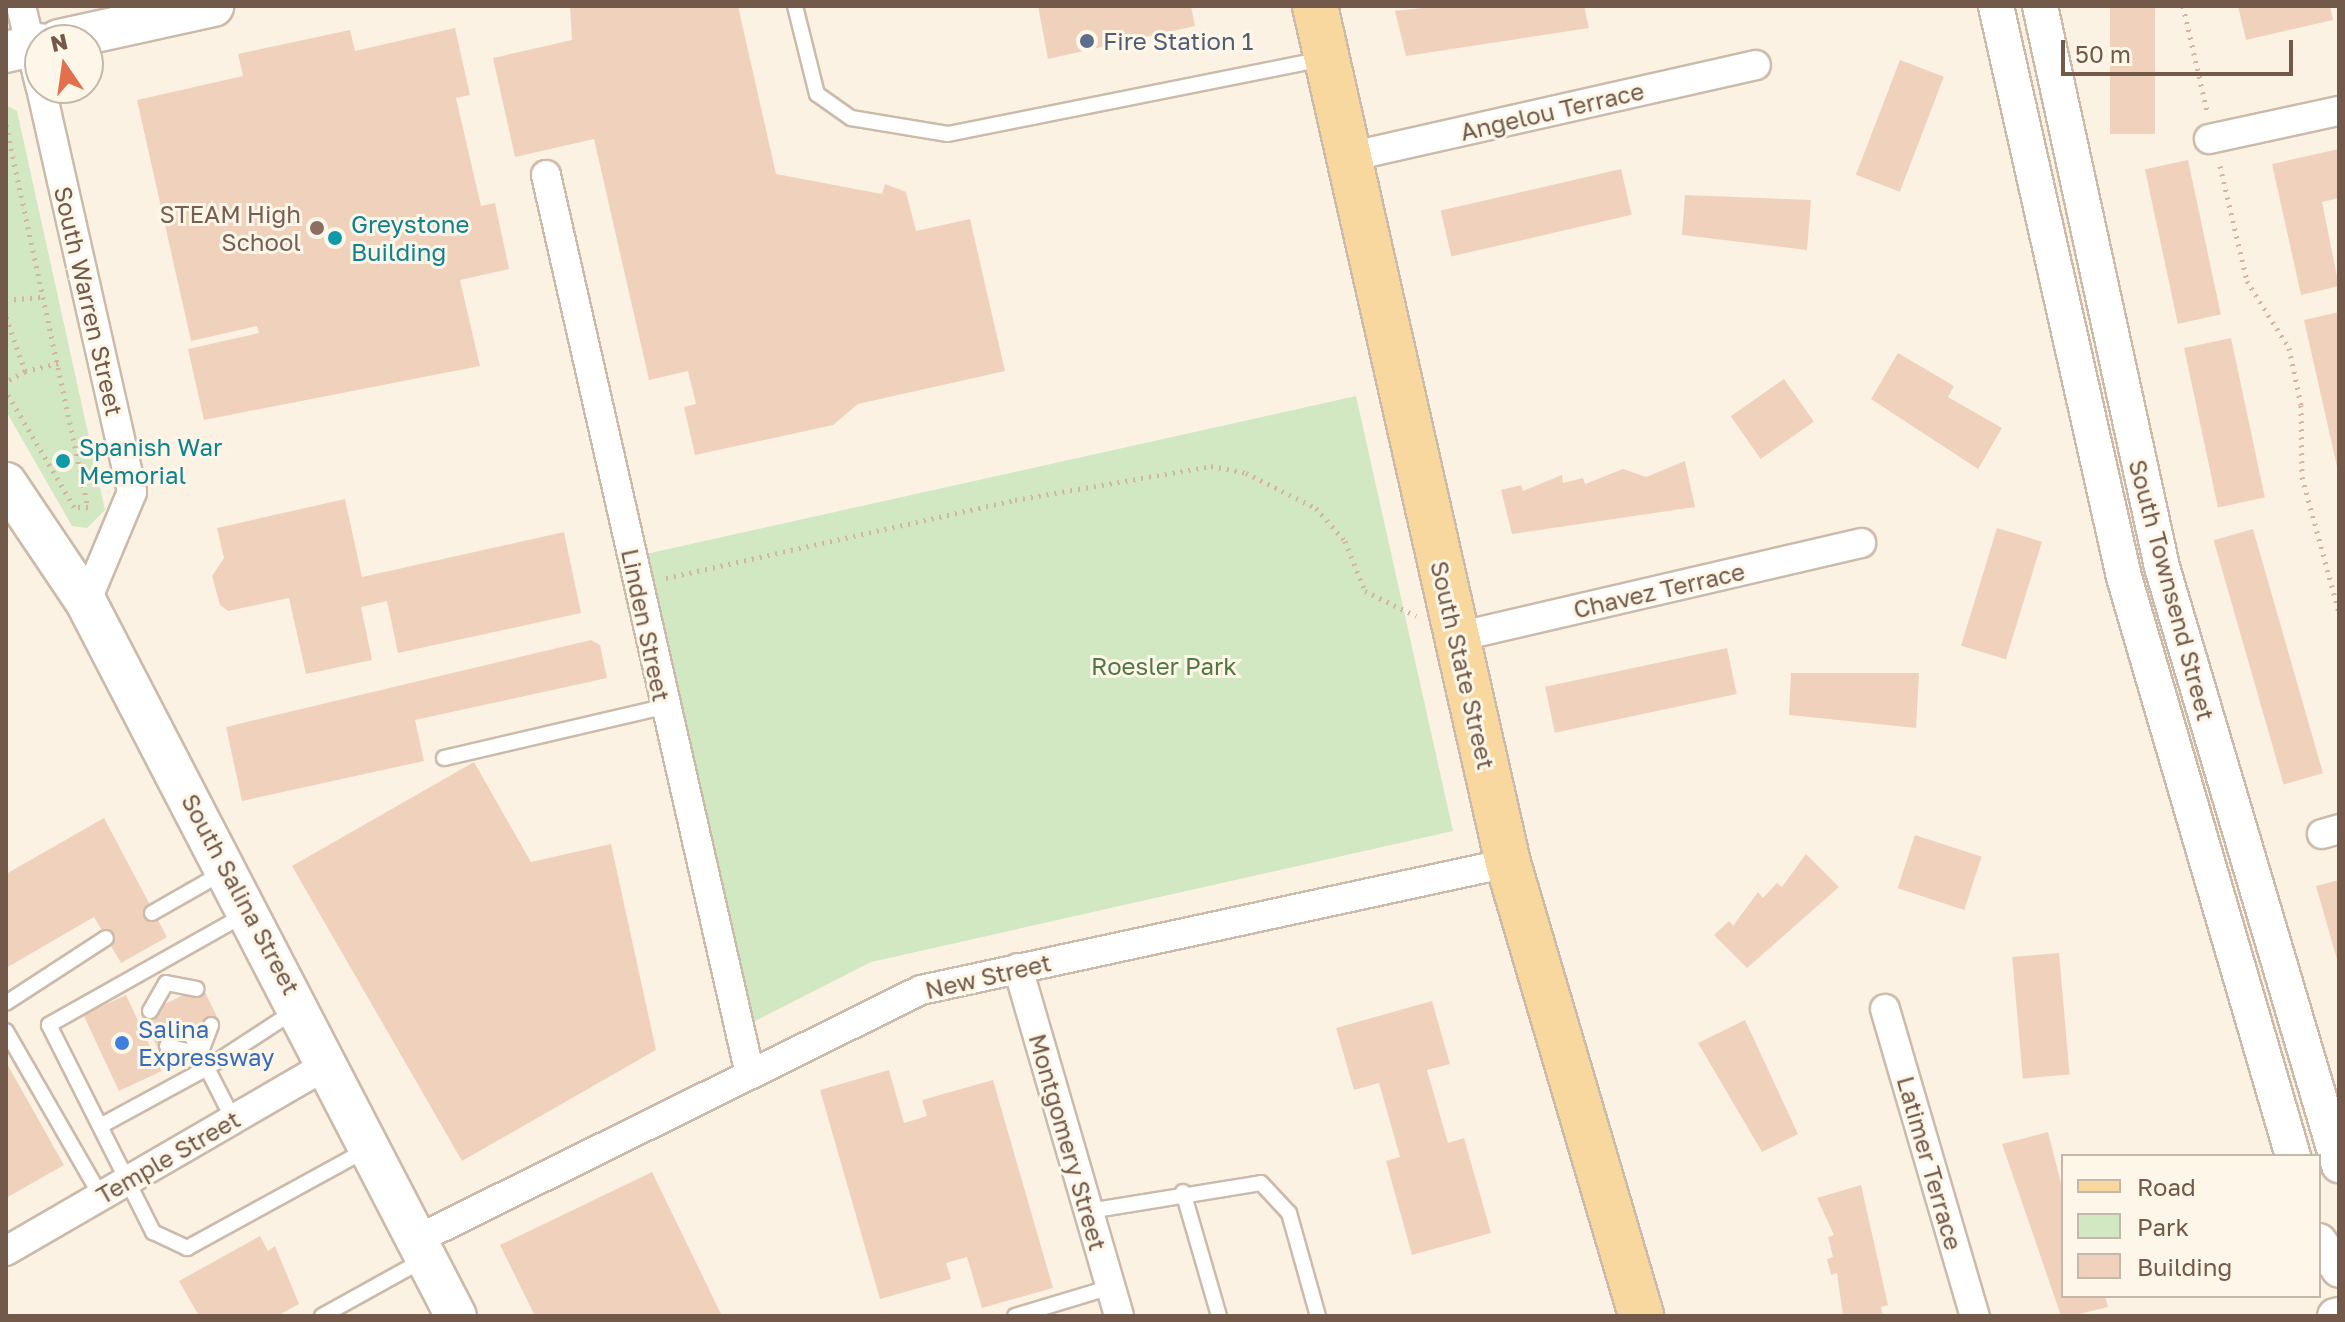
<!DOCTYPE html>
<style>
body{margin:0}
#map{position:relative;width:2345px;height:1322px;overflow:hidden;background:#fbf2e3;font-family:"Golos Text",sans-serif}
div>[style]{position:absolute}
.green>*{inset:0;background:#d1e8c2}
.building>*{inset:0;background:#f0d2bc;transform-origin:0 0}
.path>*{height:5px;margin-top:-2.5px;transform-origin:0;background:repeating-linear-gradient(90deg,#d4b59f 0 2px,transparent 0 8px)}
.roads{filter:drop-shadow(2px 0 #ccbaaa) drop-shadow(-2px 0 #ccbaaa) drop-shadow(0 2px #ccbaaa) drop-shadow(0 -2px #ccbaaa)}
.service>*{height:14px;margin:-7px;padding:0 7px;transform-origin:7px;border-radius:7px;background:#fff}
.minor>*{height:28px;margin:-14px;padding:0 14px;transform-origin:14px;border-radius:14px;background:#fff}
.tertiary>*{height:34px;margin:-17px;padding:0 17px;transform-origin:17px;border-radius:17px;background:#fff}
.secondary>*{height:40px;margin:-20px;padding:0 20px;transform-origin:20px;border-radius:20px;background:#fff}
.primary>*{height:44px;margin:-22px;padding:0 22px;transform-origin:22px;border-radius:22px;background:#f8d89e}
.dots>*{width:22px;height:22px;translate:-50% -50%;box-sizing:border-box;border:4px solid #fef7e9;border-radius:50%}
span{translate:-50% -50%;white-space:nowrap;text-align:center;line-height:1.15;-webkit-text-stroke:6px #fef7e9;paint-order:stroke}
.service-label{font-size:24px;color:#4e5e75}
.left{translate:0 -50%;text-align:left}
.street-label{font-size:24px;color:#72594a}
.education-label{font-size:24px;color:#785e54}
.right{translate:-100% -50%;text-align:right}
.culture-label{font-size:24px;color:#0d838f}
.park-label{font-size:24px;color:#517842}
.shop-label{font-size:24px;color:#366cbe}
.frame{position:absolute;inset:0;border:8px solid #72594a;pointer-events:none}
.legend{position:absolute;left:2061px;top:1154px;width:260px;height:144px;box-sizing:border-box;background:#fef7e9;border:2px solid #c6b8a9;margin:0;padding:10px 14px;list-style:none;font-size:24px;color:#72594a}
.legend li{display:flex;align-items:center;gap:16px;height:40px}
.legend b{width:40px;border:2px solid #c6b8a9}
.north{position:absolute;left:24px;top:24px;width:80px;height:80px;box-sizing:border-box;background:#fef7e9;border:2px solid #c6b8a9;border-radius:50%;rotate:347deg;font-size:22px;font-weight:700;line-height:32px;text-align:center;color:#72594a}
.north::after{content:'';display:block;margin:auto;width:28px;height:36px;background:#e1714d;clip-path:polygon(50% 0,100% 100%,50% 72%,0 100%)}
.scale{position:absolute;left:2061px;top:40px;width:232px;height:36px;box-sizing:border-box;border:4px solid #72594a;border-top:0;padding-left:10px;font-size:24px;line-height:28px;white-space:nowrap;color:#72594a;-webkit-text-stroke:6px #fef7e9;paint-order:stroke}
</style>
<div id="map">
<div class="green">
<i style="clip-path:polygon(6px 105px,17px 111px,105px 510px,87px 528px,72px 526px,6px 411px)"></i>
<i style="clip-path:polygon(1356px 396px,1453px 831px,871px 962px,753px 1022px,646px 554px)"></i>
</div>
<div class="building">
<i style="clip-path:polygon(570px 6px,738px 6px,776px 174px,882px 194px,885px 184px,906px 192px,916px 231px,970px 219px,1005px 371px,858px 404px,833px 425px,695px 455px,684px 407px,696px 404px,688px 371px,649px 380px,594px 139px,515px 157px,493px 58px,572px 40px)"></i>
<i style="clip-path:polygon(1038px 6px,1191px 6px,1195px 26px,1048px 59px)"></i>
<i style="clip-path:polygon(1440px 6px,1584px 6px,1589px 28px,1406px 56px,1395px 11px)"></i>
<i style="left:2110px;top:6px;width:45px;height:128px"></i>
<i style="clip-path:polygon(2238px 6px,2330px 6px,2333px 20px,2246px 40px)"></i>
<i style="clip-path:polygon(455px 28px,470px 95px,456px 98px,481px 206px,495px 203px,509px 269px,460px 280px,480px 366px,204px 420px,188px 349px,259px 333px,257px 326px,191px 341px,137px 100px,243px 76px,238px 54px,350px 30px,355px 51px)"></i>
<i style="left:1900px;top:60px;width:47px;height:123px;rotate:21deg"></i>
<i style="clip-path:polygon(2339px 149px,2339px 198px,2322px 202px,2339px 286px,2301px 295px,2272px 164px)"></i>
<i style="left:2188px;top:160px;width:158px;height:44px;rotate:78deg"></i>
<i style="left:1621px;top:169px;width:47px;height:185px;rotate:77deg"></i>
<i style="clip-path:polygon(1685px 195px,1811px 200px,1807px 250px,1682px 235px)"></i>
<i style="clip-path:polygon(2339px 312px,2339px 471px,2338px 471px,2304px 320px)"></i>
<i style="left:2231px;top:338px;width:163px;height:48px;rotate:78deg"></i>
<i style="clip-path:polygon(1898px 353px,1954px 386px,1948px 397px,2002px 428px,1978px 469px,1871px 399px)"></i>
<i style="left:1784px;top:379px;width:52px;height:65px;rotate:55deg"></i>
<i style="clip-path:polygon(1685px 461px,1695px 507px,1512px 534px,1501px 490px,1521px 485px,1523px 491px,1562px 475px,1563px 483px,1583px 478px,1585px 484px,1623px 469px,1646px 477px)"></i>
<i style="clip-path:polygon(345px 499px,362px 577px,564px 532px,581px 613px,398px 653px,387px 601px,361px 607px,372px 660px,306px 674px,289px 598px,228px 611px,220px 605px,212px 576px,224px 558px,217px 528px)"></i>
<i style="left:1997px;top:528px;width:47px;height:123px;rotate:17deg"></i>
<i style="left:2253px;top:529px;width:254px;height:41px;rotate:74deg"></i>
<i style="clip-path:polygon(591px 640px,600px 645px,607px 678px,415px 720px,424px 761px,242px 801px,226px 727px)"></i>
<i style="left:1727px;top:648px;width:47px;height:186px;rotate:78deg"></i>
<i style="clip-path:polygon(1791px 673px,1919px 673px,1916px 728px,1789px 715px)"></i>
<i style="clip-path:polygon(474px 762px,531px 862px,611px 844px,656px 1050px,462px 1161px,292px 866px)"></i>
<i style="clip-path:polygon(104px 818px,167px 937px,121px 963px,94px 917px,6px 968px,6px 874px)"></i>
<i style="left:1915px;top:835px;width:70px;height:56px;rotate:18deg"></i>
<i style="clip-path:polygon(1806px 854px,1839px 887px,1747px 968px,1714px 935px,1729px 921px,1733px 926px,1758px 892px,1763px 898px,1777px 883px,1782px 887px)"></i>
<i style="clip-path:polygon(2339px 880px,2339px 963px,2338px 963px,2316px 886px)"></i>
<i style="left:2059px;top:953px;width:122px;height:47px;rotate:85deg"></i>
<i style="left:202px;top:986px;width:39px;height:67px;rotate:64deg"></i>
<i style="left:126px;top:995px;width:84px;height:47px;rotate:65deg"></i>
<i style="clip-path:polygon(1432px 1001px,1450px 1064px,1427px 1070px,1448px 1143px,1464px 1138px,1491px 1233px,1412px 1255px,1386px 1161px,1400px 1157px,1379px 1083px,1354px 1090px,1336px 1028px)"></i>
<i style="clip-path:polygon(1745px 1020px,1798px 1134px,1762px 1152px,1698px 1043px)"></i>
<i style="clip-path:polygon(6px 1062px,64px 1165px,6px 1198px)"></i>
<i style="clip-path:polygon(889px 1070px,904px 1123px,927px 1116px,922px 1100px,993px 1080px,1053px 1288px,982px 1308px,967px 1257px,946px 1263px,951px 1279px,880px 1299px,820px 1090px)"></i>
<i style="clip-path:polygon(2048px 1132px,2063px 1191px,2063px 1296px,2105px 1296px,2108px 1307px,2071px 1316px,2061px 1316px,2002px 1144px)"></i>
<i style="clip-path:polygon(652px 1172px,722px 1316px,535px 1316px,500px 1245px)"></i>
<i style="clip-path:polygon(1861px 1185px,1888px 1305px,1881px 1307px,1883px 1316px,1843px 1316px,1837px 1273px,1831px 1275px,1827px 1259px,1833px 1257px,1828px 1237px,1834px 1235px,1817px 1198px)"></i>
<i style="clip-path:polygon(260px 1236px,268px 1251px,275px 1246px,299px 1304px,277px 1316px,199px 1316px,179px 1281px)"></i>
</div>
<div class="path">
<i style="left:2183px;top:6px;width:108px;rotate:77.1deg"></i>
<i style="left:6px;top:125px;width:391px;rotate:77.9deg"></i>
<i style="left:88px;top:507px;width:14px;rotate:180deg"></i>
<i style="left:74px;top:507px;width:134px;rotate:-120.4deg"></i>
<i style="left:2220px;top:166px;width:118px;rotate:76.8deg"></i>
<i style="left:2247px;top:281px;width:79px;rotate:57.9deg"></i>
<i style="left:2289px;top:348px;width:58px;rotate:78.1deg"></i>
<i style="left:2301px;top:405px;width:72px;rotate:89.2deg"></i>
<i style="left:2302px;top:477px;width:140px;rotate:74.7deg"></i>
<i style="left:6px;top:300px;width:38px;rotate:-5deg"></i>
<i style="left:6px;top:317px;width:57px;rotate:70.6deg"></i>
<i style="left:25px;top:371px;width:22px;rotate:150deg"></i>
<i style="left:25px;top:371px;width:35px;rotate:-13deg"></i>
<i style="left:666px;top:578px;width:358px;rotate:-12.6deg"></i>
<i style="left:1015px;top:500px;width:199px;rotate:-9.8deg"></i>
<i style="left:1211px;top:466px;width:36px;rotate:11deg"></i>
<i style="left:1246px;top:473px;width:78px;rotate:26.6deg"></i>
<i style="left:1316px;top:508px;width:44px;rotate:48.7deg"></i>
<i style="left:1345px;top:541px;width:54px;rotate:68.2deg"></i>
<i style="left:1365px;top:591px;width:57px;rotate:26.1deg"></i>
</div>
<div class="roads">
<div class="service">
<i style="left:795px;top:6px;width:91px;rotate:76deg"></i>
<i style="left:817px;top:94px;width:42px;rotate:35.2deg"></i>
<i style="left:851px;top:118px;width:98px;rotate:9.4deg"></i>
<i style="left:948px;top:134px;width:382px;rotate:-11.3deg"></i>
<i style="left:444px;top:758px;width:226px;rotate:-13.1deg"></i>
<i style="left:152px;top:913px;width:83px;rotate:-29.7deg"></i>
<i style="left:244px;top:915px;width:224px;rotate:150.6deg"></i>
<i style="left:49px;top:1025px;width:232px;rotate:63.3deg"></i>
<i style="left:153px;top:1232px;width:38px;rotate:25deg"></i>
<i style="left:187px;top:1248px;width:206px;rotate:-28.7deg"></i>
<i style="left:6px;top:1003px;width:119px;rotate:-33deg"></i>
<i style="left:150px;top:1011px;width:32px;rotate:-60deg"></i>
<i style="left:166px;top:983px;width:31px;rotate:11deg"></i>
<i style="left:6px;top:1031px;width:190px;rotate:60.1deg"></i>
<i style="left:191px;top:1035px;width:37px;rotate:64deg"></i>
<i style="left:207px;top:1068px;width:106px;rotate:-33.1deg"></i>
<i style="left:167px;top:1046px;width:34px;rotate:14deg"></i>
<i style="left:200px;top:1054px;width:31px;rotate:-69deg"></i>
<i style="left:104px;top:1124px;width:117px;rotate:-28.5deg"></i>
<i style="left:207px;top:1068px;width:57px;rotate:63deg"></i>
<i style="left:1183px;top:1192px;width:129px;rotate:73.8deg"></i>
<i style="left:1089px;top:1211px;width:174px;rotate:-9.2deg"></i>
<i style="left:1261px;top:1183px;width:41px;rotate:47deg"></i>
<i style="left:1289px;top:1213px;width:107px;rotate:74.3deg"></i>
<i style="left:322px;top:1316px;width:115px;rotate:-29deg"></i>
<i style="left:1015px;top:1316px;width:100px;rotate:-16.8deg"></i>
</div>
<div class="minor">
<i style="left:21px;top:6px;width:81px;rotate:76.5deg"></i>
<i style="left:41px;top:88px;width:414px;rotate:77.3deg"></i>
<i style="left:132px;top:492px;width:119px;rotate:112.7deg"></i>
<i style="left:2209px;top:139px;width:133px;rotate:-12.2deg"></i>
<i style="left:1348px;top:157px;width:418px;rotate:-12.7deg"></i>
<i style="left:546px;top:175px;width:922px;rotate:77.22deg"></i>
<i style="left:1457px;top:637px;width:415px;rotate:-13.1deg"></i>
<i style="left:2322px;top:834px;width:18px;rotate:-16deg"></i>
<i style="left:1018px;top:968px;width:362px;rotate:73.8deg"></i>
<i style="left:1885px;top:1009px;width:320px;rotate:73.7deg"></i>
<i style="left:418px;top:1239px;width:561px;rotate:-26.34deg"></i>
<i style="left:921px;top:990px;width:601px;rotate:-12.21deg"></i>
<i style="left:6px;top:1251px;width:375px;rotate:-30.1deg"></i>
</div>
<div class="tertiary">
<i style="left:1996px;top:6px;width:585px;rotate:77.36deg"></i>
<i style="left:2124px;top:577px;width:603px;rotate:73.73deg"></i>
<i style="left:2040px;top:6px;width:574px;rotate:77.73deg"></i>
<i style="left:2162px;top:567px;width:624px;rotate:73.51deg"></i>
<i style="left:2319px;top:1241px;width:35px;rotate:55deg"></i>
<i style="left:2335px;top:1316px;width:4px;rotate:-14deg"></i>
</div>
<div class="secondary">
<i style="left:59px;top:40px;width:158px;rotate:-12.4deg"></i>
<i style="left:6px;top:52px;width:35px;rotate:-13deg"></i>
<i style="left:6px;top:483px;width:143px;rotate:56.1deg"></i>
<i style="left:86px;top:602px;width:804px;rotate:62.61deg"></i>
</div>
<div class="primary">
<i style="left:1315px;top:6px;width:878px;rotate:77.31deg"></i>
<i style="left:1508px;top:863px;width:472px;rotate:73.6deg"></i>
</div>
</div>
<div class="dots">
<i style="left:1087px;top:41px;background:#5c6f8a"></i>
<i style="left:317px;top:228px;background:#8d6e63"></i>
<i style="left:335px;top:238px;background:#0f9aa8"></i>
<i style="left:63px;top:461px;background:#0f9aa8"></i>
<i style="left:122px;top:1043px;background:#3f7fe0"></i>
</div>
<div class="service-label">
<span class="left" style="left:1103px;top:41px">Fire Station 1</span>
</div>
<div class="street-label">
<span style="left:1552px;top:111px;rotate:-13deg">Angelou Terrace</span>
<span style="left:89px;top:301px;rotate:77deg">South Warren Street</span>
<span style="left:1659px;top:590px;rotate:-13deg">Chavez Terrace</span>
<span style="left:2172px;top:590px;rotate:75deg">South Townsend Street</span>
<span style="left:646px;top:625px;rotate:78deg">Linden Street</span>
<span style="left:1463px;top:665px;rotate:77deg">South State Street</span>
<span style="left:241px;top:894px;rotate:62deg">South Salina Street</span>
<span style="left:988px;top:976px;rotate:-13deg">New Street</span>
<span style="left:1068px;top:1142px;rotate:74deg">Montgomery Street</span>
<span style="left:168px;top:1157px;rotate:-30deg">Temple Street</span>
<span style="left:1930px;top:1163px;rotate:74deg">Latimer Terrace</span>
</div>
<div class="education-label">
<span class="right" style="left:301px;top:228px">STEAM High<br>School</span>
</div>
<div class="culture-label">
<span class="left" style="left:351px;top:238px">Greystone<br>Building</span>
<span class="left" style="left:79px;top:461px">Spanish War<br>Memorial</span>
</div>
<div class="park-label">
<span style="left:1164px;top:666px">Roesler Park</span>
</div>
<div class="shop-label">
<span class="left" style="left:138px;top:1043px">Salina<br>Expressway</span>
</div>
<div class="frame"></div>
<ul class="legend">
<li><b style="height:10px;background:#f8d89e"></b>Road</li>
<li><b style="height:22px;background:#d1e8c2"></b>Park</li>
<li><b style="height:22px;background:#f0d2bc"></b>Building</li>
</ul>
<div class="north">N</div>
<div class="scale">50 m</div>
</div>
